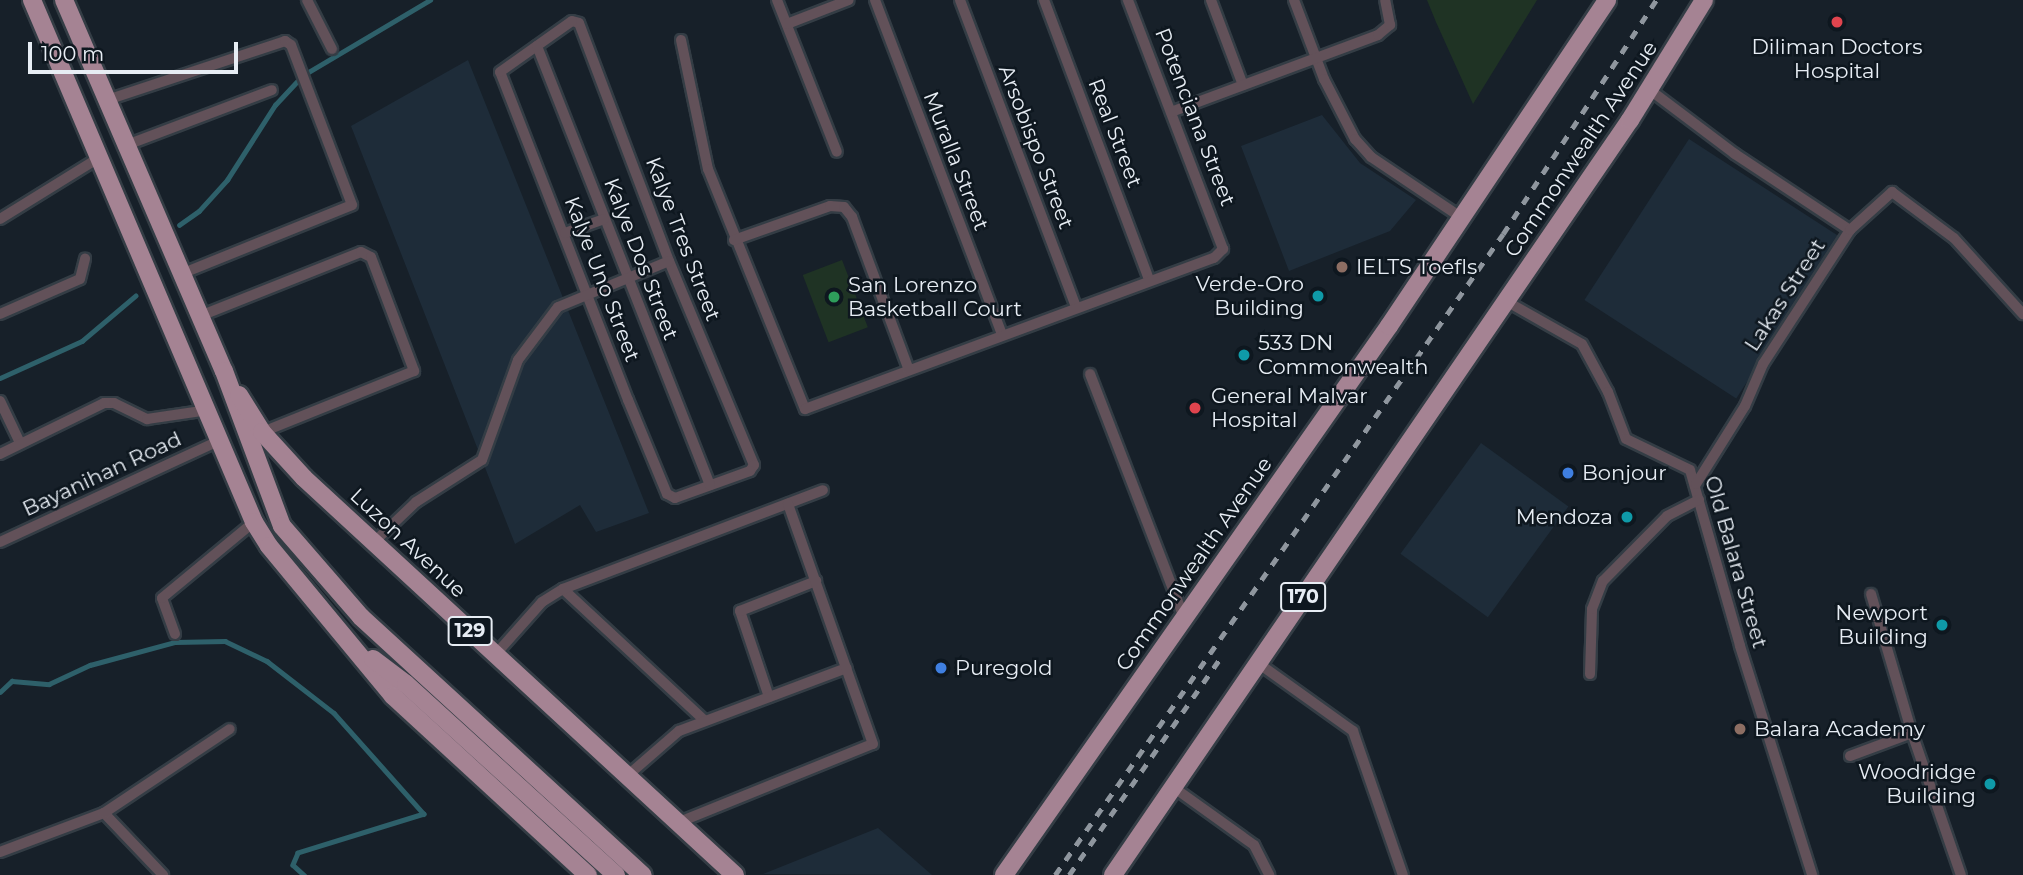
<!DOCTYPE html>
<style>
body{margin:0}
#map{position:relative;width:2023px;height:875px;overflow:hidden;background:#172029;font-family:Montserrat,sans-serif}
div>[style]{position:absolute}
.built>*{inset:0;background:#1e2c39;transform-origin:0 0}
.green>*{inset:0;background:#1f3324;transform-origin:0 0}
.stream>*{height:4.5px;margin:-2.25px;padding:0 2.25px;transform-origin:2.25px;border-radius:2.25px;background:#2e606a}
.roads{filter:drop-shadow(2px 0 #343d45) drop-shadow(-2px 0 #343d45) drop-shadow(0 2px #343d45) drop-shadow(0 -2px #343d45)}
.minor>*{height:10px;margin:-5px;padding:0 5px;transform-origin:5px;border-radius:5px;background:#625159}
.primary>*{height:18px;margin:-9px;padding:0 9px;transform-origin:9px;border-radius:9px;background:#a58393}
.rail>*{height:4.5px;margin-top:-2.25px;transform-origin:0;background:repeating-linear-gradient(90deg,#8f969e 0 9px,transparent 0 18px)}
.dots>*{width:19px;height:19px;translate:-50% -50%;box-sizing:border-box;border:4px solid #0e171f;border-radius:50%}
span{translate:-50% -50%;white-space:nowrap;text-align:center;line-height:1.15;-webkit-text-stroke:5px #0e171f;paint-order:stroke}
.shield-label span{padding:2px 5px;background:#0e171f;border:2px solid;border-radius:5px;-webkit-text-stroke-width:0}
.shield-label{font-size:19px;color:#e7edf4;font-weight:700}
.poi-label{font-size:21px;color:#e7edf4}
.left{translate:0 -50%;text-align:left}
.right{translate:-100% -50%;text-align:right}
.street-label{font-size:21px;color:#e7edf4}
.scale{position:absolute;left:28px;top:42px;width:210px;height:32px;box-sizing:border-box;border:4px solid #e7edf4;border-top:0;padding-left:9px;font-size:21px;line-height:24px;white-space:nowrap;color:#e7edf4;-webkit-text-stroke:5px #0e171f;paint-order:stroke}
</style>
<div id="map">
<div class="built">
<i style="clip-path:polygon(468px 60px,649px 513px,596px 532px,580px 505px,515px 544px,351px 126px)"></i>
<i style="clip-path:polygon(1322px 115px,1360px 163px,1416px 200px,1390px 231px,1289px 271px,1241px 146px)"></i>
<i style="left:1689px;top:139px;width:181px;height:192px;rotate:33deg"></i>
<i style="left:1481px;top:443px;width:108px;height:137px;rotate:36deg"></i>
<i style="clip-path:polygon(878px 828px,932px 875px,763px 874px)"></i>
</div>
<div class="green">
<i style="clip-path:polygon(1427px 0,1537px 0,1473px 104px,1436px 22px)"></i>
<i style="left:842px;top:260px;width:72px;height:42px;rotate:69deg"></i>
</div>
<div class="stream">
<i style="left:307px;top:73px;width:143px;rotate:-30.7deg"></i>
<i style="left:179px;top:225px;width:24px;rotate:-35deg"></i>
<i style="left:199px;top:211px;width:42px;rotate:-47.9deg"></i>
<i style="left:227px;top:180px;width:89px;rotate:-57.4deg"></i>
<i style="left:275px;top:105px;width:34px;rotate:-47deg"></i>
<i style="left:0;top:378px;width:90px;rotate:-24.3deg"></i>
<i style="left:82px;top:341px;width:70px;rotate:-40.3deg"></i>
<i style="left:0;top:692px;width:16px;rotate:-43deg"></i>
<i style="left:12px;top:681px;width:37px;rotate:5deg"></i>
<i style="left:49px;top:684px;width:45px;rotate:-24.9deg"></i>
<i style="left:90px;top:665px;width:88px;rotate:-15.1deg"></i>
<i style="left:175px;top:642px;width:50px;rotate:-1.1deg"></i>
<i style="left:225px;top:641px;width:47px;rotate:25.5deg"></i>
<i style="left:267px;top:661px;width:85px;rotate:37.8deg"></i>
<i style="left:334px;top:713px;width:135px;rotate:48.3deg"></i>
<i style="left:424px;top:814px;width:132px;rotate:162.8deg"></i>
<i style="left:298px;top:853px;width:13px;rotate:113deg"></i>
<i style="left:293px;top:865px;width:15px;rotate:42deg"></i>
</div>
<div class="roads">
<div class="minor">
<i style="left:307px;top:0;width:55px;rotate:63deg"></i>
<i style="left:777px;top:0;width:163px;rotate:68.5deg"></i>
<i style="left:875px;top:0;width:358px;rotate:69.2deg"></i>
<i style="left:960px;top:0;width:328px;rotate:69.3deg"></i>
<i style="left:1044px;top:0;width:298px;rotate:69.4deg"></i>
<i style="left:1211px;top:0;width:91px;rotate:69.4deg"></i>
<i style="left:1294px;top:0;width:85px;rotate:69.2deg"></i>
<i style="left:1324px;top:79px;width:68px;rotate:62.7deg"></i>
<i style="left:1355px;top:139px;width:24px;rotate:48deg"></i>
<i style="left:1371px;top:157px;width:110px;rotate:33.8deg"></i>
<i style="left:572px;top:21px;width:7px;rotate:16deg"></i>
<i style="left:579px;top:23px;width:254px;rotate:69.3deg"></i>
<i style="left:669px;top:261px;width:221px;rotate:67.4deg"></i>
<i style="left:754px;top:465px;width:7px;rotate:124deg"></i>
<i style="left:750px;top:471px;width:80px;rotate:160.2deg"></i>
<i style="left:675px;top:498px;width:9px;rotate:-153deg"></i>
<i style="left:667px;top:494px;width:102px;rotate:-112.5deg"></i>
<i style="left:628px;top:400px;width:352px;rotate:-111.3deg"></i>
<i style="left:500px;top:72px;width:88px;rotate:-35.3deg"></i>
<i style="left:787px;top:24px;width:66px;rotate:-21.2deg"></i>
<i style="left:681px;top:40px;width:132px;rotate:78.2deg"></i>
<i style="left:708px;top:169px;width:259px;rotate:68deg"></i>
<i style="left:805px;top:409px;width:436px;rotate:-20.3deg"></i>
<i style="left:1214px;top:258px;width:13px;rotate:-45deg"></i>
<i style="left:1223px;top:249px;width:267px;rotate:-110.9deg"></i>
<i style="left:537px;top:46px;width:472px;rotate:68.5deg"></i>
<i style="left:1650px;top:90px;width:106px;rotate:37deg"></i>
<i style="left:1735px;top:154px;width:138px;rotate:33.5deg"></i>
<i style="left:104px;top:101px;width:191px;rotate:-18.3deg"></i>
<i style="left:285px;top:41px;width:7px;rotate:34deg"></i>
<i style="left:291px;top:45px;width:171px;rotate:69.1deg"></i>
<i style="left:352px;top:205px;width:184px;rotate:158deg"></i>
<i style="left:1171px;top:112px;width:221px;rotate:-20.4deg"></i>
<i style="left:1378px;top:35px;width:16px;rotate:-40deg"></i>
<i style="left:1390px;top:25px;width:25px;rotate:-101deg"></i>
<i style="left:124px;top:146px;width:158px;rotate:-20.7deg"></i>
<i style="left:0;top:219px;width:114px;rotate:-31.7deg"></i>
<i style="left:565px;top:233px;width:41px;rotate:-19.7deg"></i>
<i style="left:734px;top:240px;width:102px;rotate:-19.5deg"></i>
<i style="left:830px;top:206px;width:14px;rotate:4deg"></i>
<i style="left:844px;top:207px;width:13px;rotate:51deg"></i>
<i style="left:852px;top:217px;width:163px;rotate:69.6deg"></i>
<i style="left:1506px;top:301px;width:87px;rotate:29.5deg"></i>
<i style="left:1582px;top:344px;width:55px;rotate:61.6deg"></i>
<i style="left:1608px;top:392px;width:50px;rotate:69deg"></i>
<i style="left:1626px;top:439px;width:71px;rotate:25.8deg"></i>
<i style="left:1690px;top:470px;width:183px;rotate:74.1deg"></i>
<i style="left:1740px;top:646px;width:240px;rotate:72.5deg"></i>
<i style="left:0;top:314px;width:87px;rotate:-23.6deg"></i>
<i style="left:80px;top:279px;width:21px;rotate:-76deg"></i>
<i style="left:200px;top:316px;width:173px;rotate:-21.7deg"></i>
<i style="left:361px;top:252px;width:11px;rotate:27deg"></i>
<i style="left:371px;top:257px;width:122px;rotate:69.3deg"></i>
<i style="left:414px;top:371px;width:164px;rotate:158.1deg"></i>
<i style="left:1090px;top:374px;width:261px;rotate:68.9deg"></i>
<i style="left:0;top:401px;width:47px;rotate:64.5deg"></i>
<i style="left:0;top:454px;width:116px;rotate:-26.1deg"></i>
<i style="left:104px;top:403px;width:10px"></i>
<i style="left:114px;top:403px;width:37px;rotate:26deg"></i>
<i style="left:147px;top:419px;width:62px;rotate:-8.4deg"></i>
<i style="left:1696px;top:484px;width:92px;rotate:-57.9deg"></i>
<i style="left:1745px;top:406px;width:46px;rotate:-66.8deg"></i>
<i style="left:1763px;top:364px;width:160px;rotate:-57deg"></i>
<i style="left:1850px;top:230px;width:57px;rotate:-42.1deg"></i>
<i style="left:1892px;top:192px;width:77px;rotate:36.6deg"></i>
<i style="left:1954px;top:238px;width:103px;rotate:47.8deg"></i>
<i style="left:0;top:542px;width:243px;rotate:-24.8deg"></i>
<i style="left:374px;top:542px;width:58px;rotate:-43.6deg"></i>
<i style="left:416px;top:502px;width:78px;rotate:-32.5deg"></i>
<i style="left:482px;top:460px;width:106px;rotate:-70.2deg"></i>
<i style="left:518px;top:360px;width:66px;rotate:-53deg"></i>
<i style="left:558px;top:307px;width:120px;rotate:-22.5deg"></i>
<i style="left:563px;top:589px;width:192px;rotate:42.9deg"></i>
<i style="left:1871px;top:594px;width:145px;rotate:73.6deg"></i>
<i style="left:1912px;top:733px;width:150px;rotate:71deg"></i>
<i style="left:175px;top:634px;width:38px;rotate:-110deg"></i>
<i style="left:162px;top:598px;width:119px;rotate:-39.6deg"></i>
<i style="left:495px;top:655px;width:71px;rotate:-48.4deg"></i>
<i style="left:542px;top:602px;width:25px;rotate:-32deg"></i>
<i style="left:563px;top:589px;width:278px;rotate:-20.8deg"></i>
<i style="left:1258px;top:663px;width:117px;rotate:35.6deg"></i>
<i style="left:1353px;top:731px;width:152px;rotate:70.9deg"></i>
<i style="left:1590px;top:674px;width:65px;rotate:-88.2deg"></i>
<i style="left:1592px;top:609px;width:30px;rotate:-69deg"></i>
<i style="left:1603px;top:581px;width:91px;rotate:-45.4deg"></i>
<i style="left:1667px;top:516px;width:36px;rotate:-27deg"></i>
<i style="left:769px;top:697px;width:91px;rotate:-108.6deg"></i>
<i style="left:740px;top:611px;width:82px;rotate:-21.5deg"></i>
<i style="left:1850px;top:756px;width:66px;rotate:-20.4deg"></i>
<i style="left:626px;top:777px;width:70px;rotate:-41deg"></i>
<i style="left:679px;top:731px;width:179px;rotate:-20.6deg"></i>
<i style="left:1173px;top:787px;width:100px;rotate:35.6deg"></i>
<i style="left:1254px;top:845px;width:34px;rotate:63deg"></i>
<i style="left:104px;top:813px;width:86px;rotate:46.4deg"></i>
<i style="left:677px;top:823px;width:211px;rotate:-22deg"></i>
<i style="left:873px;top:744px;width:255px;rotate:-109.5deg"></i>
<i style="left:0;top:852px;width:111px;rotate:-20.6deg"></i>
<i style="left:104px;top:813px;width:151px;rotate:-33.7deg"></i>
</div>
<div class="primary">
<i style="left:32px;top:0;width:567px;rotate:66.96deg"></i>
<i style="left:254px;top:522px;width:28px;rotate:58deg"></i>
<i style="left:269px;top:546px;width:195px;rotate:50.4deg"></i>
<i style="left:393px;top:696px;width:265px;rotate:42.6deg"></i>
<i style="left:64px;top:0;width:404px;rotate:66.7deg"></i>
<i style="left:224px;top:371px;width:165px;rotate:69.5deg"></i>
<i style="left:282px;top:526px;width:121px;rotate:49deg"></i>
<i style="left:361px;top:617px;width:382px;rotate:42.5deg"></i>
<i style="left:239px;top:395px;width:44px;rotate:58.1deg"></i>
<i style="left:262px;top:432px;width:62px;rotate:47.6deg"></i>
<i style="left:304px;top:478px;width:586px;rotate:42.65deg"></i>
<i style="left:373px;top:659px;width:41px;rotate:37.1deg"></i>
<i style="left:406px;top:684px;width:284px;rotate:42.3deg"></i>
<i style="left:1004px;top:875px;width:671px;rotate:-54.96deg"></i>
<i style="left:1389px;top:326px;width:392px;rotate:-56.2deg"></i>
<i style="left:1113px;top:875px;width:915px;rotate:-55.6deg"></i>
<i style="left:1630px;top:120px;width:141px;rotate:-58.3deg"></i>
</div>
</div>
<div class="rail">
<i style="left:1055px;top:875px;width:782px;rotate:-55.05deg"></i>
<i style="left:1503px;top:234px;width:280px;rotate:-56.8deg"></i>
<i style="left:1069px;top:875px;width:269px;rotate:-55.1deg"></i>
</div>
<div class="dots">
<i style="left:1837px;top:22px;background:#e0444e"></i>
<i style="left:1342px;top:267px;background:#8d6e63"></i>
<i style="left:1318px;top:296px;background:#0f9aa8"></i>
<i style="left:834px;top:297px;background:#2e9e5b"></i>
<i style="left:1244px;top:355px;background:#0f9aa8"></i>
<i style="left:1195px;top:408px;background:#e0444e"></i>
<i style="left:1568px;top:473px;background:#3f7fe0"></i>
<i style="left:1627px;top:517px;background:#0f9aa8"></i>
<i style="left:1942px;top:625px;background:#0f9aa8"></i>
<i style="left:941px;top:668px;background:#3f7fe0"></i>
<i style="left:1740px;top:729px;background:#8d6e63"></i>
<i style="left:1990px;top:784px;background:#0f9aa8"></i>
</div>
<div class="shield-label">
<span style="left:1303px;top:597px">170</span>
<span style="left:470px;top:631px">129</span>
</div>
<div class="poi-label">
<span style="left:1837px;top:59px">Diliman Doctors<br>Hospital</span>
<span class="left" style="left:1356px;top:267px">IELTS Toefls</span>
<span class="right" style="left:1304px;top:296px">Verde-Oro<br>Building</span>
<span class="left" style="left:848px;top:297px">San Lorenzo<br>Basketball Court</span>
<span class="left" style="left:1258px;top:355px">533 DN<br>Commonwealth</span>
<span class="left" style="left:1211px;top:408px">General Malvar<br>Hospital</span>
<span class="left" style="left:1582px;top:473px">Bonjour</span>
<span class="right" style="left:1613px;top:517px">Mendoza</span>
<span class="right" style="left:1928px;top:625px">Newport<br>Building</span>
<span class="left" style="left:955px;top:668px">Puregold</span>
<span class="left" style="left:1754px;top:729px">Balara Academy</span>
<span class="right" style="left:1976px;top:784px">Woodridge<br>Building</span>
</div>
<div class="street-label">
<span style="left:1195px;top:117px;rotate:69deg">Potenciana Street</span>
<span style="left:1115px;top:133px;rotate:69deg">Real Street</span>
<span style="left:1036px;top:147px;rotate:69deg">Arsobispo Street</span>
<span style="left:1581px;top:149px;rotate:-56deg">Commonwealth Avenue</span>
<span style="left:956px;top:161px;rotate:69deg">Muralla Street</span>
<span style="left:683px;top:239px;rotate:69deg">Kalye Tres Street</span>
<span style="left:641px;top:259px;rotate:69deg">Kalye Dos Street</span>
<span style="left:602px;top:279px;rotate:69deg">Kalye Uno Street</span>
<span style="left:1785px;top:295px;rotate:-57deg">Lakas Street</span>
<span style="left:102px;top:474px;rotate:-25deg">Bayanihan Road</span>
<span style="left:408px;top:543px;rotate:43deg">Luzon Avenue</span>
<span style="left:1736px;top:562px;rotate:74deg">Old Balara Street</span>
<span style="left:1194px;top:564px;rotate:-55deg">Commonwealth Avenue</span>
</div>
<div class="scale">100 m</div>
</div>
